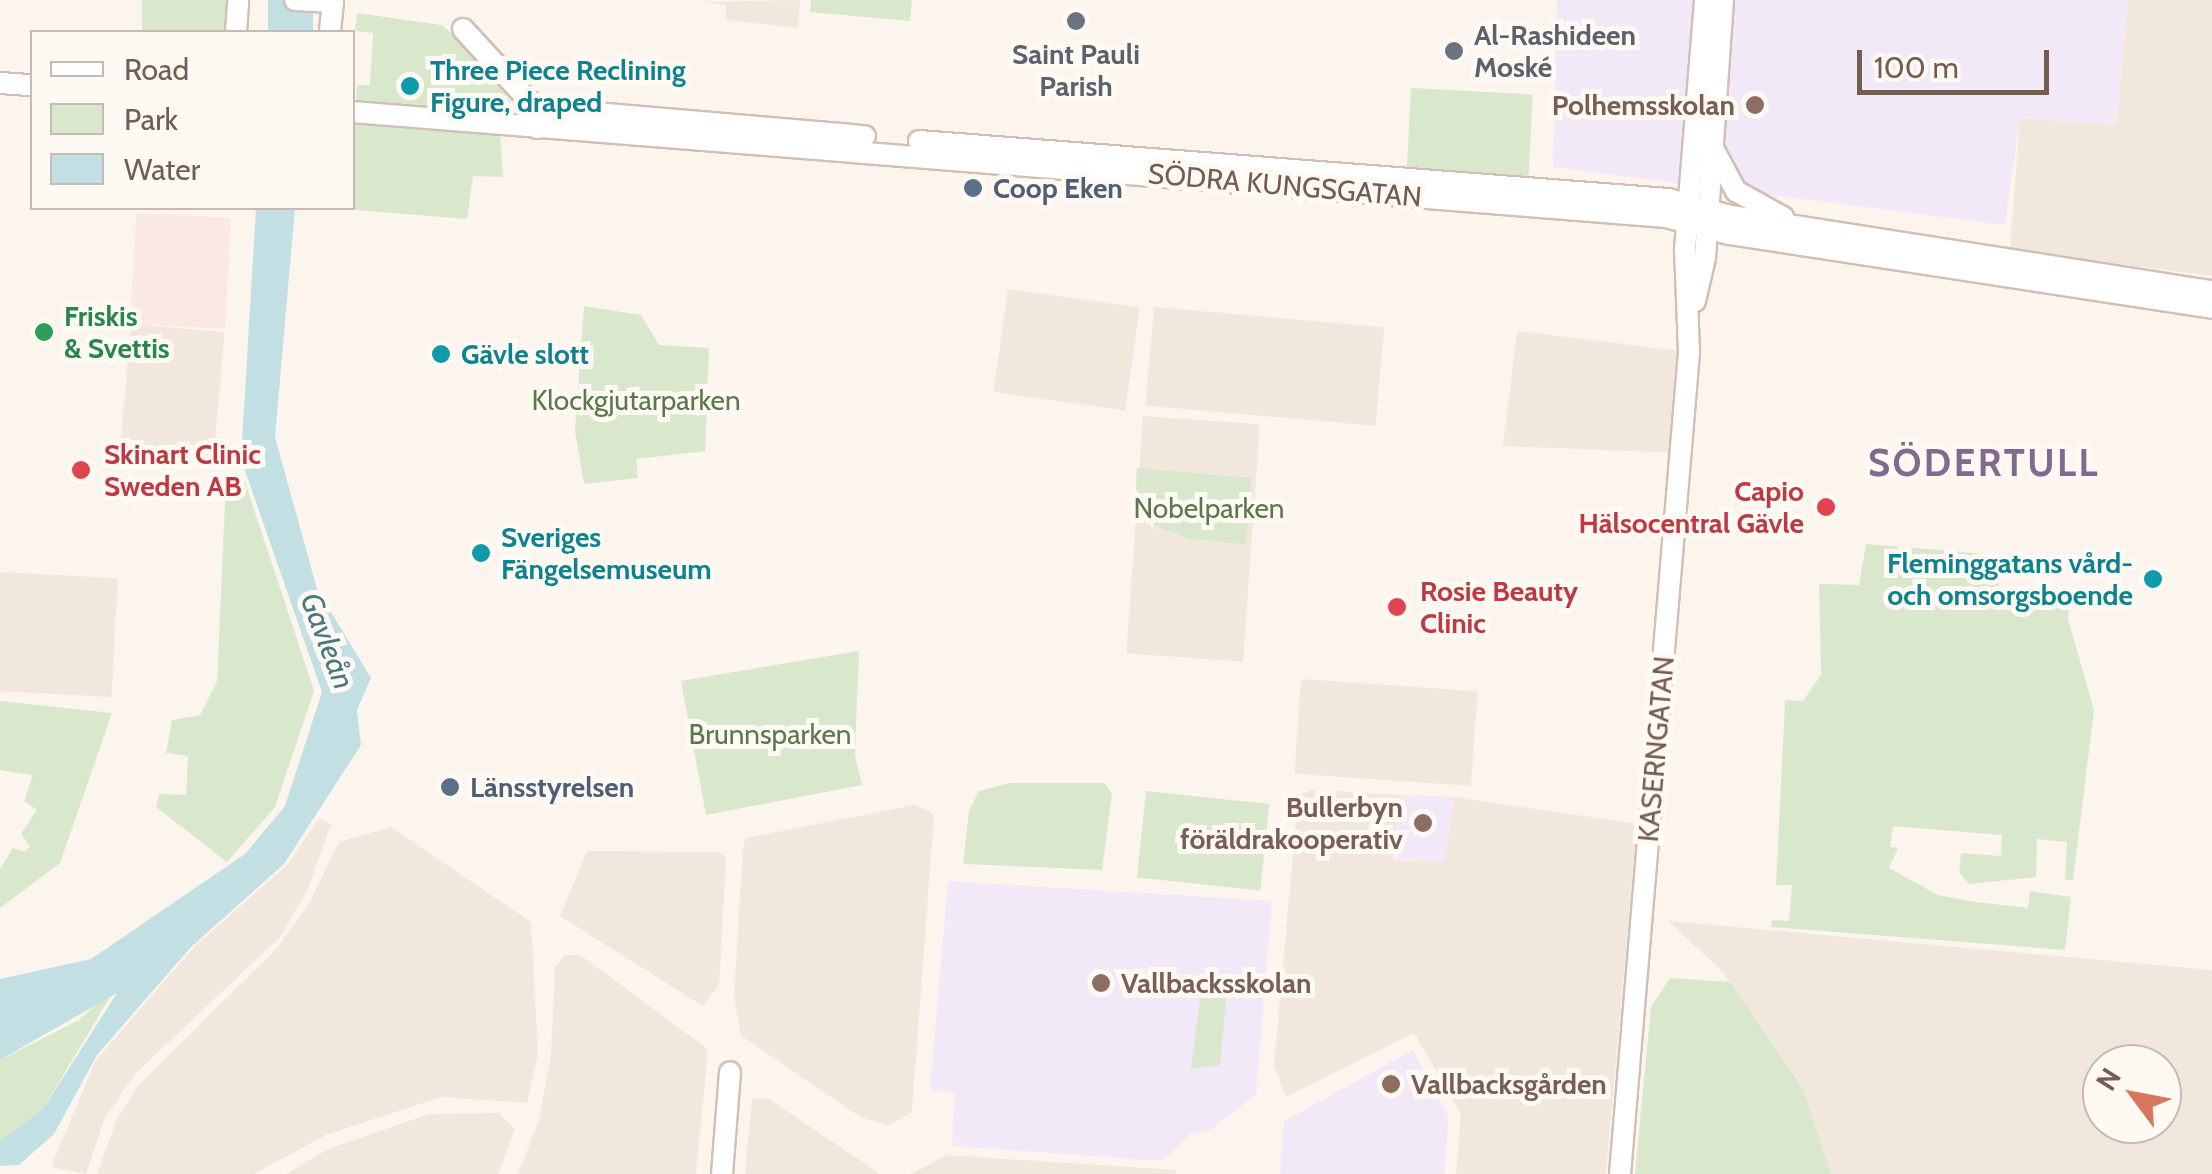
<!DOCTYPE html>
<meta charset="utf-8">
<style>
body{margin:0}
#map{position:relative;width:2212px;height:1174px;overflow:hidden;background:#fbf5ed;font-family:Cabin,sans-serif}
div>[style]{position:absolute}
.residential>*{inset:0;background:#f2e7dc;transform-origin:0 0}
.commercial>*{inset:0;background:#fae8e2;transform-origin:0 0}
.education>*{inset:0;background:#f2e9f8}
.green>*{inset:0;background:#d9e8cc;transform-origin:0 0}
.water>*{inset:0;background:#c2e0e4;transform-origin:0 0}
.roads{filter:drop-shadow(2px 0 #d2bfb3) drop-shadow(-2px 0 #d2bfb3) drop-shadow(0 2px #d2bfb3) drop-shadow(0 -2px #d2bfb3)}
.secondary>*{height:20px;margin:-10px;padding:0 10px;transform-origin:10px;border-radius:10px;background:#fff}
.dots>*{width:28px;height:28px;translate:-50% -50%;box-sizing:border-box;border:5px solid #fef9f3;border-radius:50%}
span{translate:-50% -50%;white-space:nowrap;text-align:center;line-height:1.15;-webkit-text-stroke:10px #fef9f3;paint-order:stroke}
.worship-label{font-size:28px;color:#5b616d;font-weight:700}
.left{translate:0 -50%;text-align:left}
.culture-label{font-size:28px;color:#0d838f;font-weight:700}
.right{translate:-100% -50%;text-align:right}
.education-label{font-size:28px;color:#785e54;font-weight:700}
.street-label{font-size:28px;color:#755c51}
.service-label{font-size:28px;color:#4e5e75;font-weight:700}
.leisure-label{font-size:28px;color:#27864d;font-weight:700}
.park-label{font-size:28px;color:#5a794a}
.health-label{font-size:28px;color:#be3a42;font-weight:700}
.water-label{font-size:30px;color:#49787f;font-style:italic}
.district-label{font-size:38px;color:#816990;font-weight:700;letter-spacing:2.5px}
.legend{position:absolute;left:30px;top:30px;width:325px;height:180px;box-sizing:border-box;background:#fef9f3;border:2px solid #c7bab2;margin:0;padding:12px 18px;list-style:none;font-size:30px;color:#755c51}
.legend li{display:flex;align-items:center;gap:20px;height:50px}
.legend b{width:50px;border:2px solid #c7bab2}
.north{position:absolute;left:2082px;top:1044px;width:100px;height:100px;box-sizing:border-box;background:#fef9f3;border:2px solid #c7bab2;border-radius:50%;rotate:302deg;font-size:28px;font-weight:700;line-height:40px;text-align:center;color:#755c51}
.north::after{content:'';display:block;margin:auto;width:35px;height:45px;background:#d8755f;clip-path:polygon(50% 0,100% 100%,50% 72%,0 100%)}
.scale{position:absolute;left:1857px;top:50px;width:192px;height:45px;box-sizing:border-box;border:5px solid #755c51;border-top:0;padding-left:12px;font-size:30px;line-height:35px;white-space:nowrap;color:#755c51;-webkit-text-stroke:8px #fef9f3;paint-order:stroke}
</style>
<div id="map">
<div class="residential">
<i style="clip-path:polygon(800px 0,798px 28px,726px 20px,726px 5px,703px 2px)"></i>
<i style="clip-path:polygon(2128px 0,2212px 0,2212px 276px,2010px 250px,2020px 118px,2116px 125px)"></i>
<i style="left:1008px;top:289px;width:133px;height:104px;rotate:8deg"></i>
<i style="left:1154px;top:307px;width:231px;height:99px;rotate:5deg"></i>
<i style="left:131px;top:324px;width:94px;height:129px;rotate:5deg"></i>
<i style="clip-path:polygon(1517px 331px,1689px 352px,1680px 453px,1503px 446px)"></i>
<i style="left:1143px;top:416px;width:117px;height:238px;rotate:4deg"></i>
<i style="left:0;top:572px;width:118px;height:119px;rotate:3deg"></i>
<i style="left:1301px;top:679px;width:177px;height:95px;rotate:4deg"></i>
<i style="clip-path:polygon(1313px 790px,1401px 795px,1391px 858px,1398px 860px,1445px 861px,1454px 797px,1637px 824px,1606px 1174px,1456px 1174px,1461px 1114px,1414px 1033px,1286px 1097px,1274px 1066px,1297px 809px,1299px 795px)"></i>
<i style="clip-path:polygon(915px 805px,934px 814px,912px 1112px,889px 1125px,862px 1118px,741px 1036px,734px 996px,743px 847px,746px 838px)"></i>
<i style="clip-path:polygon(319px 818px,331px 824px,308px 889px,280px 937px,137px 1072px,105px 1117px,86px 1174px,51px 1167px,96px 1060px,194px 947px,287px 865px)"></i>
<i style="clip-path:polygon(391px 827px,531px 922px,538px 1053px,527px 1103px,441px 1097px,326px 1135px,254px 1174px,97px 1174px,117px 1119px,138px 1086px,276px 949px,309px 904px,339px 842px)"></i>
<i style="clip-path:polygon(587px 851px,718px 852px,726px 858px,719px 985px,703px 1006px,560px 916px)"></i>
<i style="clip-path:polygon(evenodd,1668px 921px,2212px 970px,2212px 1174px,1831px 1174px,1803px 1087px,1722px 971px,1668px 921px,2102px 1064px,2162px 1064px,2162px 1124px,2102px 1124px,2102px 1064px)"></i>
<i style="clip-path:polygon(565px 955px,580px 955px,708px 1049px,696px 1174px,518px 1174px,539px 1120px,551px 1056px,555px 967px)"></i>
<i style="clip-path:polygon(752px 1098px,769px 1099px,880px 1174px,745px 1174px)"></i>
<i style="clip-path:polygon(499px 1113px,515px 1129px,498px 1174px,287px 1174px,328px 1149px,429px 1114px)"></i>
<i style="clip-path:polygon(946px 1155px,1176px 1170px,1176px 1174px,911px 1174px)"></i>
</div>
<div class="commercial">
<i style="left:136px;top:213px;width:95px;height:111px;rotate:3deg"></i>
</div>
<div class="education">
<i style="clip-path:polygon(1557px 0,2128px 0,2116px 125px,2020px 118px,2005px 225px,1553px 167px)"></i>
<i style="clip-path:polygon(1401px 795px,1454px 797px,1445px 861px,1391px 859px)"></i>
<i style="clip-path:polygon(948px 881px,1272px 901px,1256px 1094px,1211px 1130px,1190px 1134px,1162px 1161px,952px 1146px,955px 1093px,930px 1090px)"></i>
<i style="clip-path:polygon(1413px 1050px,1449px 1118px,1444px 1174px,1280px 1174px,1284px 1121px)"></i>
</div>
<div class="green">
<i style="left:142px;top:0;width:85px;height:32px"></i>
<i style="clip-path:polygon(811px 0,912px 0,910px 21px,810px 12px)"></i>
<i style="clip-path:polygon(357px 13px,441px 25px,466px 44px,521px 116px,356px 104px,357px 85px,370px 85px,373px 33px,355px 31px)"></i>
<i style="left:1411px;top:88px;width:122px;height:85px;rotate:3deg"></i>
<i style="clip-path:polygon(353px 122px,500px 134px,503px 177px,473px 176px,467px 219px,332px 208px,352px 208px)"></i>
<i style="clip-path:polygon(584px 306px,641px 315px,659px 345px,709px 348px,705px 451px,636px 459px,638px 478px,584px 484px,575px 431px)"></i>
<i style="clip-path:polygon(1137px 468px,1251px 478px,1246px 544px,1189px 539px,1134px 517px)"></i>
<i style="clip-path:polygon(244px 479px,314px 691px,275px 807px,227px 862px,156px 807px,159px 794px,186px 795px,188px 756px,166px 753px,172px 720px,200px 715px,217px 681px,226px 480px)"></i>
<i style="clip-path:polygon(1866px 544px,1999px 555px,1999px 589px,2069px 602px,2068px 619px,2094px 710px,2073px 880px,2065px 880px,2067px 842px,2037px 839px,2036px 877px,1969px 884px,1959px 872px,1961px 853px,2001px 856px,2002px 835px,1893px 826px,1890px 847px,1898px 848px,1889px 868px,1938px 895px,1975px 902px,2028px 908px,2030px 891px,2071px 897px,2065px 950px,1771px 927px,1772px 920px,1789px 921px,1792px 885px,1776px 885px,1785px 700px,1803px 701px,1821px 675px,1819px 584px,1859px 585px)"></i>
<i style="clip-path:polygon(859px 651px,855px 755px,862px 785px,706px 815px,681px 681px)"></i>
<i style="clip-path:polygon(0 701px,112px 713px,60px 863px,0 908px,0 869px,13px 848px,25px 852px,30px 846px,21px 834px,37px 810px,24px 801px,33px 775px,0 770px)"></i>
<i style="clip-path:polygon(1010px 783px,1105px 783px,1112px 794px,1102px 870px,963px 864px,969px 811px,979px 791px)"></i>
<i style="left:1146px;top:791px;width:124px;height:87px;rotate:6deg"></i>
<i style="clip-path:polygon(1670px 978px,1730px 982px,1803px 1088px,1831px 1174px,1635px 1174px,1651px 1007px)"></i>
<i style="clip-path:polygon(1228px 981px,1220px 1065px,1191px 1069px,1202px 983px)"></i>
<i style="clip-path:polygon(116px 987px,43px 1109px,0 1141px,0 1060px,79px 1020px)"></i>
</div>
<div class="water">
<i style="left:268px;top:0;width:45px;height:32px"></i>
<i style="clip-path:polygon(256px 208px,295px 208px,275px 437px,317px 589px,371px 678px,357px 710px,361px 745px,284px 864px,191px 947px,97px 1055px,54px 1134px,19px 1165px,0 1166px,0 1141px,43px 1109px,117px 993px,0 1060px,0 979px,91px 959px,245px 854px,285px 806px,322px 692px,241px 459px)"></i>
</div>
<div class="roads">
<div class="secondary">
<i style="left:295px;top:0;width:38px;rotate:3deg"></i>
<i style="left:333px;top:2px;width:30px;rotate:96deg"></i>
<i style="left:463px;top:29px;width:118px;rotate:47.4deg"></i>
<i style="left:236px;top:32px;width:32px;rotate:-86deg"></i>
<i style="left:0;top:83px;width:32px;rotate:4deg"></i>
<i style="left:352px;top:112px;width:1318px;rotate:4.57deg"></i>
<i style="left:1666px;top:217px;width:65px;rotate:15.1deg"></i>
<i style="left:1729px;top:234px;width:489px;rotate:8.7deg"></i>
<i style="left:537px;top:128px;width:13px;rotate:-63deg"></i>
<i style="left:543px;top:116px;width:18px;rotate:-19deg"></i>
<i style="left:560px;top:110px;width:306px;rotate:4.9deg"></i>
<i style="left:919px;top:141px;width:751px;rotate:4.43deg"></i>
<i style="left:1668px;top:199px;width:65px;rotate:15.1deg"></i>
<i style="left:1731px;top:216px;width:487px;rotate:8.9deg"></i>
<i style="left:1714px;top:150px;width:47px;rotate:61.8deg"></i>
<i style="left:1736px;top:191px;width:54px;rotate:29deg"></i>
<i style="left:1695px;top:301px;width:44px;rotate:-76.9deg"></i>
<i style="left:1705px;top:258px;width:259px;rotate:-86deg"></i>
<i style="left:722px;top:1174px;width:102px;rotate:-85.5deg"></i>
<i style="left:1620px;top:1174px;width:825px;rotate:-85.2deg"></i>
<i style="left:1689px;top:352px;width:103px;rotate:-92.2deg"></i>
<i style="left:1685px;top:249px;width:250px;rotate:-85.4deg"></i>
</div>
</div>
<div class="dots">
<i style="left:1076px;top:21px;background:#6b7280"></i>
<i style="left:1454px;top:51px;background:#6b7280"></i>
<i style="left:410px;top:86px;background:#0f9aa8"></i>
<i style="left:1755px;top:105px;background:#8d6e63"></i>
<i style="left:973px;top:188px;background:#5c6f8a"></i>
<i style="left:44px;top:332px;background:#2e9e5b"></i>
<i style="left:441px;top:354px;background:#0f9aa8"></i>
<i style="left:81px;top:470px;background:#e0444e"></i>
<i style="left:1826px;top:507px;background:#e0444e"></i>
<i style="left:481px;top:553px;background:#0f9aa8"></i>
<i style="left:2153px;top:579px;background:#0f9aa8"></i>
<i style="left:1397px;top:607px;background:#e0444e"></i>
<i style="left:450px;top:787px;background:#5c6f8a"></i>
<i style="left:1423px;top:823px;background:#8d6e63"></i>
<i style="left:1101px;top:983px;background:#8d6e63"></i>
<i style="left:1391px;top:1084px;background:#8d6e63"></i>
</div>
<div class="worship-label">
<span class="left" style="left:1474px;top:51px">Al-Rashideen<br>Moské</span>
<span style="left:1076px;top:70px">Saint Pauli<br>Parish</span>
</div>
<div class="culture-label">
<span class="left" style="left:430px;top:86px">Three Piece Reclining<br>Figure, draped</span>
<span class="left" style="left:461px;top:354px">Gävle slott</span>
<span class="left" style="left:501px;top:553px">Sveriges<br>Fängelsemuseum</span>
<span class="right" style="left:2133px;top:579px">Fleminggatans vård-<br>och omsorgsboende</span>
</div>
<div class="education-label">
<span class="right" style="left:1735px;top:105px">Polhemsskolan</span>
<span class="right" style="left:1403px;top:823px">Bullerbyn<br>föräldrakooperativ</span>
<span class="left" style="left:1121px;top:983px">Vallbacksskolan</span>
<span class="left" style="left:1411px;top:1084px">Vallbacksgården</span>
</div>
<div class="street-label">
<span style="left:1285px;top:185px;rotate:5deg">SÖDRA KUNGSGATAN</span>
<span style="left:1656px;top:749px;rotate:-85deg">KASERNGATAN</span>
</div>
<div class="service-label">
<span class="left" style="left:993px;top:188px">Coop Eken</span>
<span class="left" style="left:470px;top:787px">Länsstyrelsen</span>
</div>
<div class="leisure-label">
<span class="left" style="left:64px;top:332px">Friskis<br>&amp; Svettis</span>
</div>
<div class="park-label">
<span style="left:636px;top:400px">Klockgjutarparken</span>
<span style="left:1209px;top:508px">Nobelparken</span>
<span style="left:770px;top:734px">Brunnsparken</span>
</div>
<div class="health-label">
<span class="left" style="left:104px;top:470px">Skinart Clinic<br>Sweden AB</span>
<span class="right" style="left:1804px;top:507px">Capio<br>Hälsocentral Gävle</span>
<span class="left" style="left:1420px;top:607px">Rosie Beauty<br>Clinic</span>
</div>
<div class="water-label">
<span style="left:327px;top:641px;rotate:69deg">Gavleån</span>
</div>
<div class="district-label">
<span style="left:1984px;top:463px">SÖDERTULL</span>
</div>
<ul class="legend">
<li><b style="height:12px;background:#fff"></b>Road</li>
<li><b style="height:28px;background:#d9e8cc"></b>Park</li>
<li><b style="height:28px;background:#c2e0e4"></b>Water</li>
</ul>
<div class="north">N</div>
<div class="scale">100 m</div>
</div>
